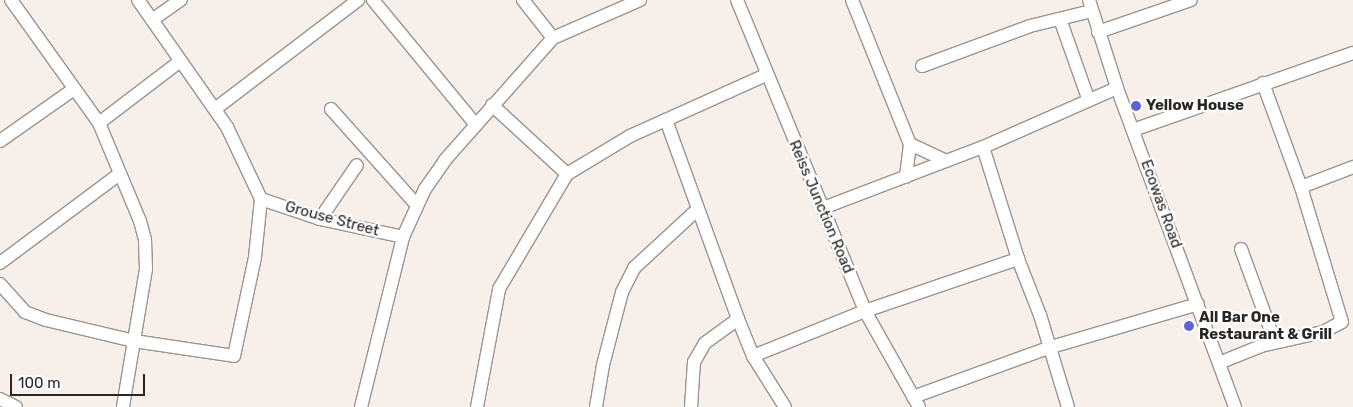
<!DOCTYPE html>
<style>
body{margin:0}
#map{position:relative;width:1353px;height:407px;overflow:hidden;background:#f7efea;font-family:Rubik,sans-serif}
div>[style]{position:absolute}
.roads{filter:drop-shadow(1px 0 #9b9490) drop-shadow(-1px 0 #9b9490) drop-shadow(0 1px #9b9490) drop-shadow(0 -1px #9b9490)}
.minor>*{height:12px;margin:-6px;padding:0 6px;transform-origin:6px;border-radius:6px;background:#fff}
.dots>*{width:14px;height:14px;translate:-50% -50%;box-sizing:border-box;border:2px solid #fefefe;border-radius:50%}
span{translate:-50% -50%;white-space:nowrap;text-align:center;line-height:1.15;-webkit-text-stroke:5px #fefefe;paint-order:stroke}
.poi-label{font-size:15px;color:#292624;font-weight:700}
.left{translate:0 -50%;text-align:left}
.street-label{font-size:15px;color:#292624}
.scale{position:absolute;left:10px;top:374px;width:135px;height:22px;box-sizing:border-box;border:2px solid #292624;border-top:0;padding-left:6px;font-size:15px;line-height:18px;white-space:nowrap;color:#292624;-webkit-text-stroke:4px #fefefe;paint-order:stroke}
</style>
<div id="map">
<div class="roads">
<div class="minor">
<i style="left:11px;top:0;width:151px;rotate:54.4deg"></i>
<i style="left:99px;top:123px;width:106px;rotate:67.3deg"></i>
<i style="left:140px;top:221px;width:20px;rotate:75deg"></i>
<i style="left:145px;top:240px;width:29px;rotate:88deg"></i>
<i style="left:146px;top:269px;width:140px;rotate:99.5deg"></i>
<i style="left:373px;top:0;width:162px;rotate:50.5deg"></i>
<i style="left:523px;top:0;width:48px;rotate:51.7deg"></i>
<i style="left:737px;top:0;width:336px;rotate:67.6deg"></i>
<i style="left:865px;top:311px;width:110px;rotate:60.6deg"></i>
<i style="left:852px;top:0;width:155px;rotate:68.1deg"></i>
<i style="left:910px;top:144px;width:33px;rotate:97deg"></i>
<i style="left:1089px;top:0;width:92px;rotate:72.3deg"></i>
<i style="left:1117px;top:88px;width:340px;rotate:69.7deg"></i>
<i style="left:1060px;top:19px;width:84px;rotate:70.5deg"></i>
<i style="left:152px;top:20px;width:35px;rotate:-35deg"></i>
<i style="left:1098px;top:32px;width:98px;rotate:-19deg"></i>
<i style="left:922px;top:66px;width:115px;rotate:-20.3deg"></i>
<i style="left:1030px;top:26px;width:64px;rotate:-13.6deg"></i>
<i style="left:492px;top:105px;width:102px;rotate:42.6deg"></i>
<i style="left:215px;top:109px;width:180px;rotate:-37.3deg"></i>
<i style="left:331px;top:109px;width:127px;rotate:48.2deg"></i>
<i style="left:666px;top:120px;width:212px;rotate:70.1deg"></i>
<i style="left:738px;top:319px;width:40px;rotate:68deg"></i>
<i style="left:753px;top:356px;width:60px;rotate:57.9deg"></i>
<i style="left:99px;top:123px;width:101px;rotate:-37.3deg"></i>
<i style="left:1133px;top:130px;width:233px;rotate:-19.3deg"></i>
<i style="left:0;top:141px;width:90px;rotate:-35.1deg"></i>
<i style="left:910px;top:144px;width:40px;rotate:25deg"></i>
<i style="left:983px;top:147px;width:117px;rotate:72.6deg"></i>
<i style="left:1018px;top:259px;width:60px;rotate:68.6deg"></i>
<i style="left:1040px;top:315px;width:96px;rotate:73.1deg"></i>
<i style="left:1301px;top:187px;width:56px;rotate:-21deg"></i>
<i style="left:261px;top:199px;width:62px;rotate:18.7deg"></i>
<i style="left:320px;top:219px;width:85px;rotate:12.2deg"></i>
<i style="left:823px;top:208px;width:171px;rotate:-20.9deg"></i>
<i style="left:983px;top:147px;width:146px;rotate:-23.8deg"></i>
<i style="left:320px;top:219px;width:65px;rotate:-55.6deg"></i>
<i style="left:1241px;top:249px;width:99px;rotate:69.9deg"></i>
<i style="left:0;top:263px;width:147px;rotate:-36.7deg"></i>
<i style="left:0;top:284px;width:38px;rotate:48deg"></i>
<i style="left:25px;top:312px;width:22px;rotate:21deg"></i>
<i style="left:46px;top:320px;width:90px;rotate:13.4deg"></i>
<i style="left:134px;top:341px;width:101px;rotate:8.5deg"></i>
<i style="left:234px;top:356px;width:101px;rotate:-78deg"></i>
<i style="left:255px;top:257px;width:58px;rotate:-84.1deg"></i>
<i style="left:261px;top:199px;width:80px;rotate:-115.3deg"></i>
<i style="left:227px;top:127px;width:155px;rotate:-125deg"></i>
<i style="left:753px;top:356px;width:121px;rotate:-21.9deg"></i>
<i style="left:865px;top:311px;width:162px;rotate:-18.8deg"></i>
<i style="left:1219px;top:363px;width:45px;rotate:-22deg"></i>
<i style="left:1261px;top:346px;width:64px;rotate:-12.7deg"></i>
<i style="left:1323px;top:332px;width:21px;rotate:-28deg"></i>
<i style="left:1342px;top:322px;width:141px;rotate:-106.9deg"></i>
<i style="left:1301px;top:187px;width:111px;rotate:-110.1deg"></i>
<i style="left:913px;top:397px;width:147px;rotate:-19.9deg"></i>
<i style="left:1051px;top:347px;width:153px;rotate:-16.3deg"></i>
<i style="left:0;top:399px;width:18px;rotate:27deg"></i>
<i style="left:361px;top:407px;width:175px;rotate:-76.1deg"></i>
<i style="left:403px;top:237px;width:53px;rotate:-65.4deg"></i>
<i style="left:425px;top:189px;width:35px;rotate:-55deg"></i>
<i style="left:445px;top:160px;width:163px;rotate:-48.5deg"></i>
<i style="left:553px;top:38px;width:95px;rotate:-23.6deg"></i>
<i style="left:477px;top:407px;width:120px;rotate:-79.4deg"></i>
<i style="left:499px;top:289px;width:134px;rotate:-59.4deg"></i>
<i style="left:567px;top:174px;width:74px;rotate:-31.1deg"></i>
<i style="left:630px;top:136px;width:149px;rotate:-24.2deg"></i>
<i style="left:596px;top:407px;width:43px;rotate:-80.5deg"></i>
<i style="left:603px;top:365px;width:75px;rotate:-75.4deg"></i>
<i style="left:622px;top:292px;width:27px;rotate:-63deg"></i>
<i style="left:634px;top:268px;width:87px;rotate:-42.7deg"></i>
<i style="left:691px;top:407px;width:45px;rotate:-86.2deg"></i>
<i style="left:694px;top:362px;width:22px;rotate:-60deg"></i>
<i style="left:705px;top:343px;width:41px;rotate:-36deg"></i>
</div>
</div>
<div class="dots">
<i style="left:1136px;top:106px;background:#6062da"></i>
<i style="left:1189px;top:326px;background:#6062da"></i>
</div>
<div class="poi-label">
<span class="left" style="left:1146px;top:106px">Yellow House</span>
<span class="left" style="left:1199px;top:326px">All Bar One<br>Restaurant &amp; Grill</span>
</div>
<div class="street-label">
<span style="left:1161px;top:204px;rotate:70deg">Ecowas Road</span>
<span style="left:821px;top:207px;rotate:67deg">Reiss Junction Road</span>
<span style="left:332px;top:219px;rotate:15deg">Grouse Street</span>
</div>
<div class="scale">100 m</div>
</div>
